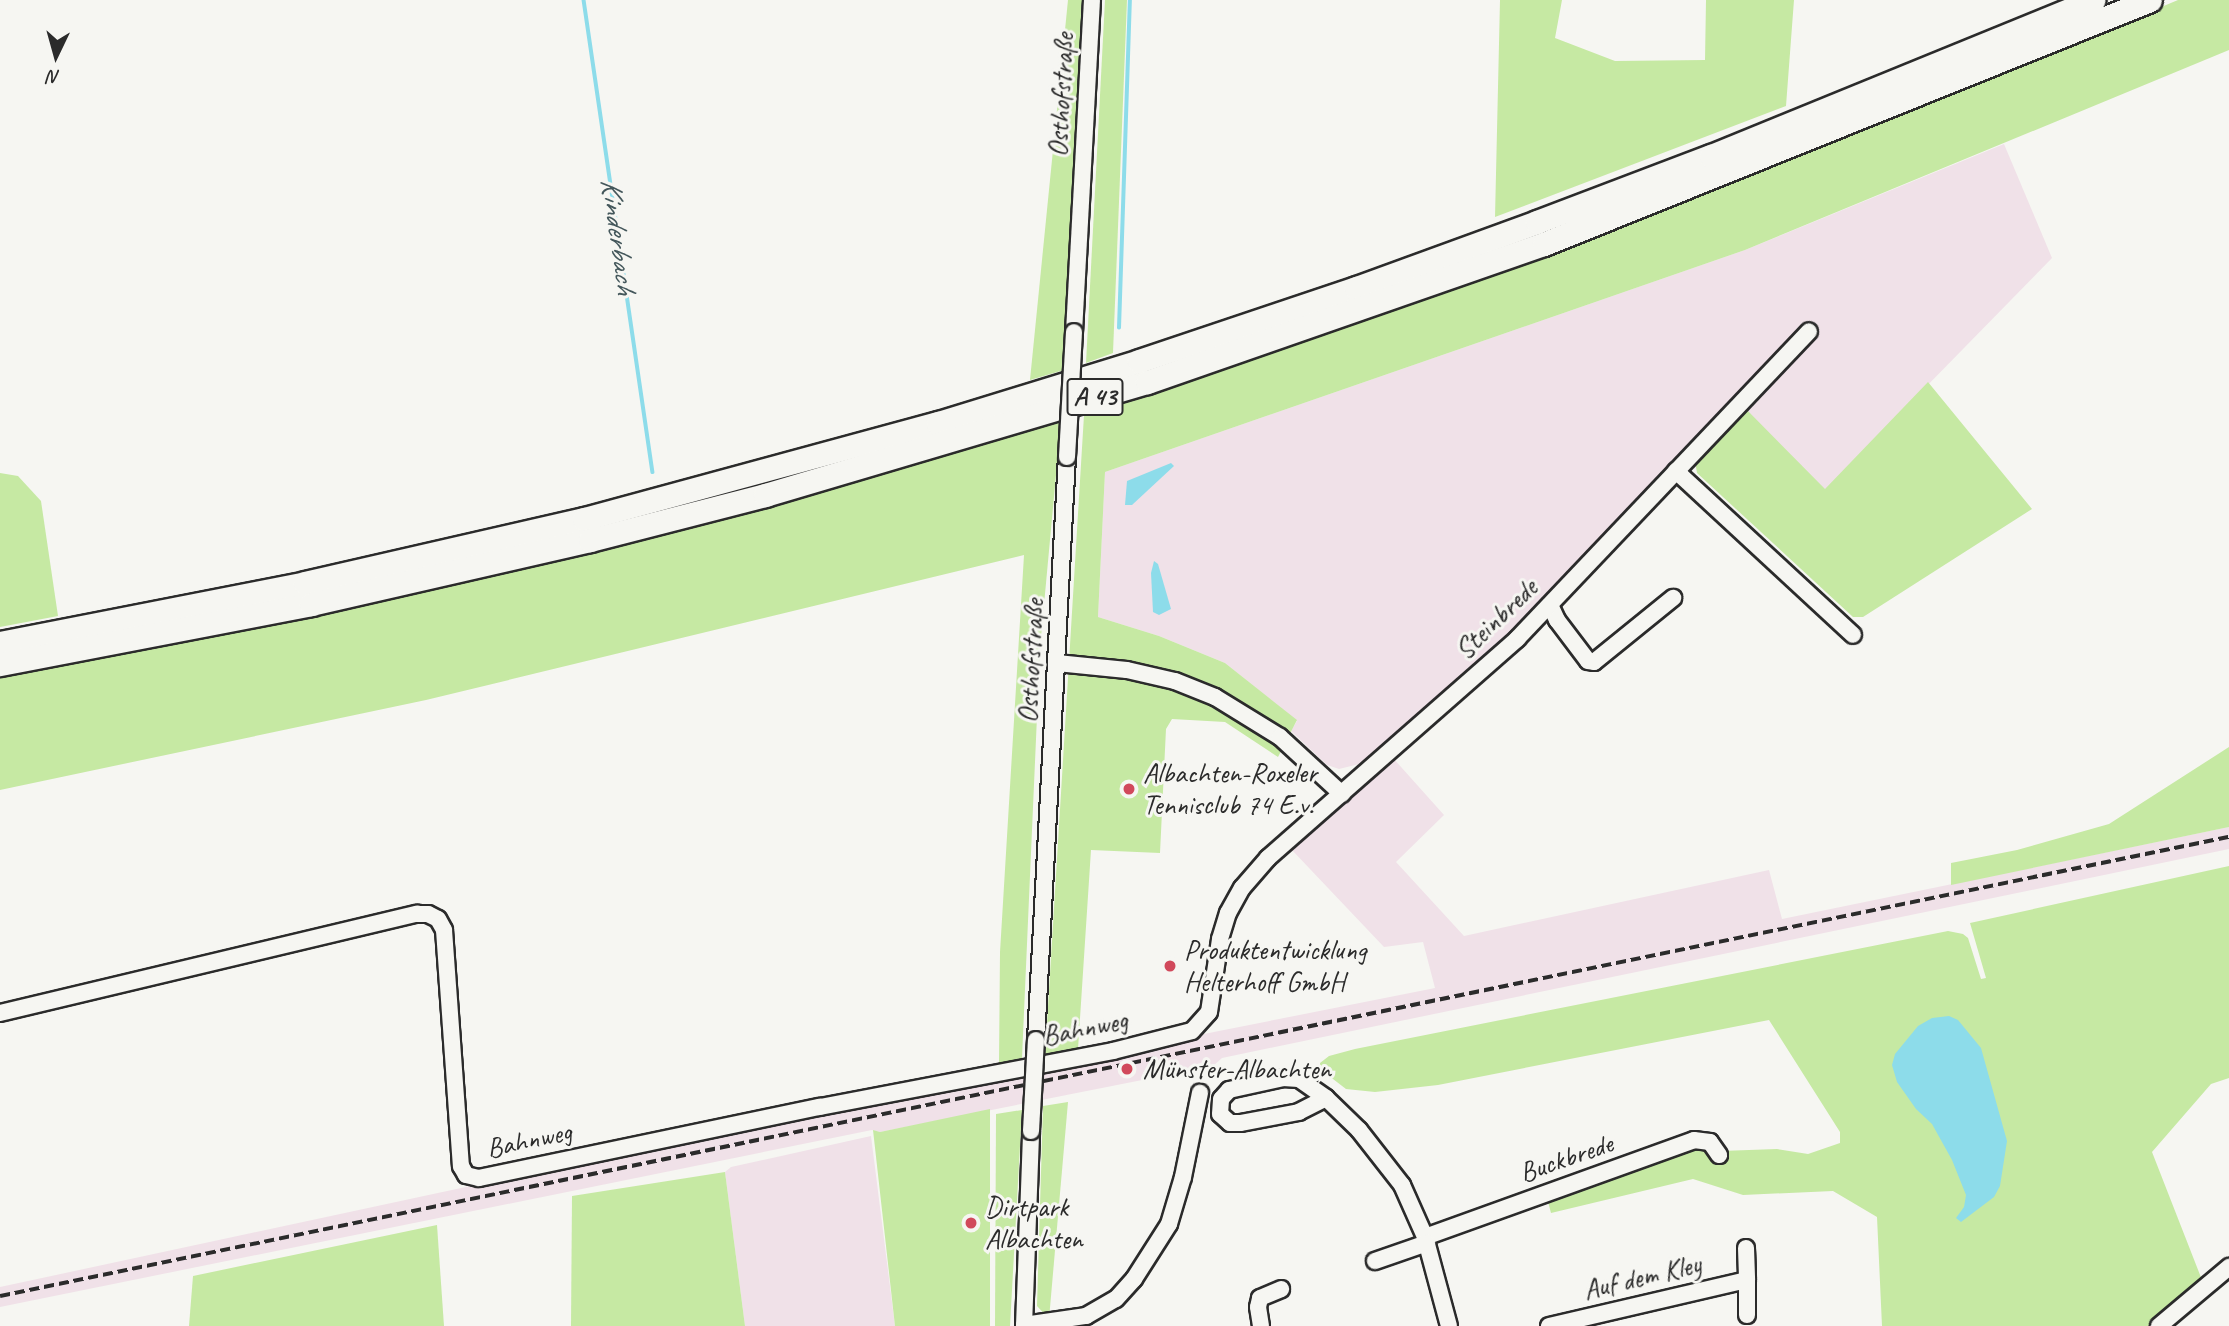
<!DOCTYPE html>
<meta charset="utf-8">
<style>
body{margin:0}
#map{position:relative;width:2229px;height:1326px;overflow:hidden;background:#f6f6f2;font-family:Caveat,sans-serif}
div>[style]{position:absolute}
.built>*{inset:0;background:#f0e1e8}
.green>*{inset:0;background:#c6e9a3}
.water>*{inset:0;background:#8ddcea}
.stream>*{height:3.5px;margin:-1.75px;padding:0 1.75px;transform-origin:1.75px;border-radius:1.75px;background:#8ddcea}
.roads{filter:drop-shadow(2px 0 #2b2b2b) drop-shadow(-2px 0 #2b2b2b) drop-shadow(0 2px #2b2b2b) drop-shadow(0 -2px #2b2b2b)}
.minor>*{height:16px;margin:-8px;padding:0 8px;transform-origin:8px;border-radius:8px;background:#f6f6f2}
.highway>*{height:23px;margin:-11.5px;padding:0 11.5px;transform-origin:11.5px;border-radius:11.5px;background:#f6f6f2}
.rail>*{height:3.5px;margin-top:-1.75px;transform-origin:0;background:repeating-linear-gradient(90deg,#2b2b2b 0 10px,transparent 0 15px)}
.bridges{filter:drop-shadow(2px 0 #2b2b2b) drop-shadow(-2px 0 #2b2b2b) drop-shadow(0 2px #2b2b2b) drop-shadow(0 -2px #2b2b2b)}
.minor-bridge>*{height:16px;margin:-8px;padding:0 8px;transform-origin:8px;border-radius:8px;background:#f6f6f2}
.dots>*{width:19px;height:19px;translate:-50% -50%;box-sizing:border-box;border:4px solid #f6f6f2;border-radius:50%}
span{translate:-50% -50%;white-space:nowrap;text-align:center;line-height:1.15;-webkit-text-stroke:6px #f6f6f2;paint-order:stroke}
.shield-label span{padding:2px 5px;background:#f6f6f2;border:2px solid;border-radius:5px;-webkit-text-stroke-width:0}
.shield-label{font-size:26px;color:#2b2b2b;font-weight:700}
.street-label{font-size:28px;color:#2b2b2b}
.poi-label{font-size:28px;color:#2b2b2b}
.left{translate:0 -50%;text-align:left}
.water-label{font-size:30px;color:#44575b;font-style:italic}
.north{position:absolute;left:21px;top:21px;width:70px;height:70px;-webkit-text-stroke:5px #f6f6f2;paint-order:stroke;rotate:185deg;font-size:19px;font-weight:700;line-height:28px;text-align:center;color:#2b2b2b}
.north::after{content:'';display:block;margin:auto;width:24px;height:32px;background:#2b2b2b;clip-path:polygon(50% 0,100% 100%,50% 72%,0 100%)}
</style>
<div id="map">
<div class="built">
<i style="clip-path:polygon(2004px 144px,2052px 258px,1825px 490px,1736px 400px,1513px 635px,1363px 763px,1339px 769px,1327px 765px,1291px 731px,1297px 721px,1225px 663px,1159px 636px,1098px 617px,1105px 472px,1745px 250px)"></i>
<i style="clip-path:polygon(1393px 758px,1444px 815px,1396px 862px,1464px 936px,1769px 870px,1782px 919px,2229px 827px,2229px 849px,1222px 1058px,1213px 1066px,880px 1132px,872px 1130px,0 1307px,0 1287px,867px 1101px,1435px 988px,1423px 942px,1384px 947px,1291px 849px)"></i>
<i style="clip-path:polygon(871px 1136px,895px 1326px,745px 1326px,725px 1172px,731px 1167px)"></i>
</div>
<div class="green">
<i style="clip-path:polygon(1068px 0,1085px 0,1064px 370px,1030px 380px)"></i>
<i style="clip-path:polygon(1105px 0,1127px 0,1113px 353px,1086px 363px)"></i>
<i style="clip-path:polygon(1500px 0,1562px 0,1555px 38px,1615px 61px,1705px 60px,1706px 0,1794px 0,1786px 106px,1495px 217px)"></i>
<i style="clip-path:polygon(2178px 0,2229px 0,2229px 50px,1745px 250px,1105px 472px,1098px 617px,1159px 636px,1225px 663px,1297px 720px,1278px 757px,1225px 722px,1172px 719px,1166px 729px,1160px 853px,1091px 850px,1078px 1049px,1045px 1056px,1084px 415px,1368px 317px,1724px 182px,2028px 63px)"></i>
<i style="clip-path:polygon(1928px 382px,2032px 509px,1863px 617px,1853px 617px,1697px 473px,1695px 461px,1745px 408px,1825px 489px)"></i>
<i style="clip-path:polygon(1061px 421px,1040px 648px,1022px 1058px,999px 1064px,1000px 952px,1024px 555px,426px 700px,0 790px,0 673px,766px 504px)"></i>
<i style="clip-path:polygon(0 473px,18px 476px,41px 501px,58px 616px,0 627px)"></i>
<i style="clip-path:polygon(2229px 747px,2229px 827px,1951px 885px,1951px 863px,2017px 850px,2109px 824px)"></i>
<i style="clip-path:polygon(2229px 866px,2229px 1078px,2211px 1084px,2152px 1152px,2202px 1280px,2167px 1326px,1882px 1326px,1877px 1217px,1833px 1191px,1743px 1195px,1693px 1179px,1551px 1213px,1547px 1198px,1698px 1145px,1721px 1151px,1777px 1149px,1808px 1154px,1840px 1143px,1840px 1132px,1769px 1020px,1438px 1085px,1375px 1092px,1346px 1089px,1320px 1069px,1320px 1063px,1329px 1056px,1355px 1049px,1948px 931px,1963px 934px,1968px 938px,1981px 979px,1986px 978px,1970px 923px)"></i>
<i style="clip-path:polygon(1068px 1102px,1049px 1319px,1037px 1306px,1043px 1106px)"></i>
<i style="clip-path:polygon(990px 1109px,990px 1326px,895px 1326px,873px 1130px,880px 1132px)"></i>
<i style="clip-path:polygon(1022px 1110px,1010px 1326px,995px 1326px,996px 1114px)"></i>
<i style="clip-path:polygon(725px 1172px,745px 1326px,571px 1326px,572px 1196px)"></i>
<i style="clip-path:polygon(437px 1225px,444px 1326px,189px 1326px,193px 1276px)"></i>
</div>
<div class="water">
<i style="clip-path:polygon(1171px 463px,1174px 466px,1132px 505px,1125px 505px,1127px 481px)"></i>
<i style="clip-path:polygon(1154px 561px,1158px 564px,1171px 609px,1159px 615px,1153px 612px,1151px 573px)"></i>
<i style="clip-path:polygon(1949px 1016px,1958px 1020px,1981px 1048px,2007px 1141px,2000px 1186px,1994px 1197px,1961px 1222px,1956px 1218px,1964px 1207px,1966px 1195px,1952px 1160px,1932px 1124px,1916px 1109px,1897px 1082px,1892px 1065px,1895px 1054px,1918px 1026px,1932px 1018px)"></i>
</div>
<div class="stream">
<i style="left:584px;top:0;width:477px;rotate:81.7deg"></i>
<i style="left:1119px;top:328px;width:328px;rotate:-88.1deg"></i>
</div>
<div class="roads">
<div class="minor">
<i style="left:1074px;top:332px;width:332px;rotate:-86.9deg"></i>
<i style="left:1676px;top:471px;width:241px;rotate:42.8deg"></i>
<i style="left:1550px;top:605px;width:17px;rotate:65deg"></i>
<i style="left:1557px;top:620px;width:51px;rotate:52.9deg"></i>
<i style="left:1588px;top:661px;width:6px;rotate:9deg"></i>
<i style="left:1594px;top:662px;width:102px;rotate:-39deg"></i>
<i style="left:1057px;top:663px;width:70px;rotate:5.7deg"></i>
<i style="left:1127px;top:670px;width:49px;rotate:12.9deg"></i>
<i style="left:1175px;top:681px;width:43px;rotate:21.8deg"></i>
<i style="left:1215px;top:697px;width:76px;rotate:31.6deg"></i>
<i style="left:1280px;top:737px;width:84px;rotate:42.6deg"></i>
<i style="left:0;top:1013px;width:429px;rotate:-13.4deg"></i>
<i style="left:417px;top:914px;width:11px"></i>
<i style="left:428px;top:914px;width:11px;rotate:27deg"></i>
<i style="left:438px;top:919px;width:13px;rotate:61deg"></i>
<i style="left:444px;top:930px;width:237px;rotate:85.9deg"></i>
<i style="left:461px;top:1166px;width:10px;rotate:61deg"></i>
<i style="left:466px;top:1175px;width:13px;rotate:13deg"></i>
<i style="left:479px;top:1178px;width:348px;rotate:-11.8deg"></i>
<i style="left:820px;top:1107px;width:298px;rotate:-10.8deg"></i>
<i style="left:1113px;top:1051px;width:81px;rotate:-14.2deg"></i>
<i style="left:1192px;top:1031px;width:25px;rotate:-48deg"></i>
<i style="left:1209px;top:1012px;width:74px;rotate:-81.4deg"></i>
<i style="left:1220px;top:939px;width:27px;rotate:-73deg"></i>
<i style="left:1228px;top:913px;width:29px;rotate:-61deg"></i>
<i style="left:1242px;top:888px;width:40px;rotate:-49deg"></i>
<i style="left:1268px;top:858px;width:332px;rotate:-41.3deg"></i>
<i style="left:1517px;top:639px;width:424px;rotate:-46.5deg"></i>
<i style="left:1036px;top:1040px;width:584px;rotate:-86.96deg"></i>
<i style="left:1326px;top:1098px;width:30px;rotate:153deg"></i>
<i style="left:1299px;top:1112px;width:60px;rotate:169.4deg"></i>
<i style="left:1240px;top:1123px;width:10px;rotate:180deg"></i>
<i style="left:1230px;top:1123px;width:13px;rotate:-138deg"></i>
<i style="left:1220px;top:1114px;width:15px;rotate:-86deg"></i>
<i style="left:1221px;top:1099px;width:12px;rotate:-48deg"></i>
<i style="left:1229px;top:1090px;width:55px;rotate:-12.5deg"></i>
<i style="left:1283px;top:1078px;width:16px;rotate:4deg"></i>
<i style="left:1299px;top:1079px;width:33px;rotate:35deg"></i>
<i style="left:1326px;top:1098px;width:46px;rotate:44.1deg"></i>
<i style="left:1359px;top:1130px;width:70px;rotate:52deg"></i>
<i style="left:1402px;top:1185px;width:57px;rotate:66.1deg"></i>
<i style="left:1425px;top:1237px;width:92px;rotate:74.9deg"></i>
<i style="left:1425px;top:1237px;width:286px;rotate:-19.8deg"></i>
<i style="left:1694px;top:1140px;width:16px;rotate:7deg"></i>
<i style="left:1710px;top:1142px;width:16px;rotate:55deg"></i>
<i style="left:1746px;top:1248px;width:32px;rotate:88deg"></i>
<i style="left:1375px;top:1261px;width:55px;rotate:-19.1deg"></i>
<i style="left:1024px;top:1325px;width:63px;rotate:-8.3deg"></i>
<i style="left:1086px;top:1316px;width:34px;rotate:-30deg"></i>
<i style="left:1116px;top:1299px;width:27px;rotate:-48deg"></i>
<i style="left:1134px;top:1279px;width:65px;rotate:-57.5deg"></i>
<i style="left:1169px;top:1224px;width:49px;rotate:-73.4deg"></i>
<i style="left:1183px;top:1177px;width:86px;rotate:-78.6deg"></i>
<i style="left:1024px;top:1326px;width:195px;rotate:-87.9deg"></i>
<i style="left:1261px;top:1326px;width:19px;rotate:-99deg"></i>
<i style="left:1258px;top:1307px;width:9px;rotate:-77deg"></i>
<i style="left:1260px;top:1298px;width:23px;rotate:-23deg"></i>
<i style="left:1549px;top:1326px;width:203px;rotate:-13.1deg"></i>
<i style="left:1747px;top:1280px;width:35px;rotate:90deg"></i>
<i style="left:2159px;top:1326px;width:92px;rotate:-40.1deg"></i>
</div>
<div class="highway">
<i style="left:0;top:643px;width:311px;rotate:-11.1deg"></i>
<i style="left:305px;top:583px;width:286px;rotate:-12.9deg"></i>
<i style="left:584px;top:519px;width:367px;rotate:-15.2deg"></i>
<i style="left:938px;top:423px;width:210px;rotate:-17.1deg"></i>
<i style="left:1139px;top:361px;width:229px;rotate:-18.6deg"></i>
<i style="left:1356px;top:288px;width:193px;rotate:-20deg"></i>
<i style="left:1537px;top:222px;width:186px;rotate:-20.8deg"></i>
<i style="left:1711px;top:156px;width:413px;rotate:-22.2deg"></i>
<i style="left:0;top:664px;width:317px;rotate:-10.9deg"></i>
<i style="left:311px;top:604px;width:286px;rotate:-12.9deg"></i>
<i style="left:590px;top:540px;width:181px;rotate:-14.4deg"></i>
<i style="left:765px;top:495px;width:398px;rotate:-16.5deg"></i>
<i style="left:1147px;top:382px;width:420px;rotate:-19.2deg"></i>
<i style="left:1544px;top:244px;width:653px;rotate:-21.93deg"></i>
</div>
</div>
<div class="rail">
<i style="left:0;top:1296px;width:2276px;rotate:-11.64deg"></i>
</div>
<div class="bridges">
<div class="minor-bridge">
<i style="left:1067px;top:457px;width:125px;rotate:-86.8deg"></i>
<i style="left:1031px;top:1131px;width:91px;rotate:-86.9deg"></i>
</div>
</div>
<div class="dots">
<i style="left:1129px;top:789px;background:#d1495b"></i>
<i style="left:1170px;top:966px;background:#d1495b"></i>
<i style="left:1127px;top:1069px;background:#d1495b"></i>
<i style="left:971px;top:1223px;background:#d1495b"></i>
</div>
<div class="shield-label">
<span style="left:1095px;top:397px">A 43</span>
</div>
<div class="street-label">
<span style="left:1061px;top:95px;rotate:-87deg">Osthofstraße</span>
<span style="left:1496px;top:619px;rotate:-44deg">Steinbrede</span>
<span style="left:1031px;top:661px;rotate:-87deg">Osthofstraße</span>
<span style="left:1085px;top:1028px;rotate:-11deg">Bahnweg</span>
<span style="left:529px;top:1140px;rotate:-12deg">Bahnweg</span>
<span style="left:1566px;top:1158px;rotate:-19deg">Buckbrede</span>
<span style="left:1642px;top:1277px;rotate:-13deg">Auf dem Kley</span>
</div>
<div class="poi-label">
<span class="left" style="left:1143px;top:789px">Albachten-Roxeler<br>Tennisclub 74 E.v.</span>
<span class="left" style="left:1184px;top:966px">Produktentwicklung<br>Helterhoff GmbH</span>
<span class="left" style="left:1143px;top:1069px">Münster-Albachten</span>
<span class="left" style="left:985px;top:1223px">Dirtpark<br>Albachten</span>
</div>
<div class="water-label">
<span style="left:619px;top:236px;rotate:82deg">Kinderbach</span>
</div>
<div class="north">N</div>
</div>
